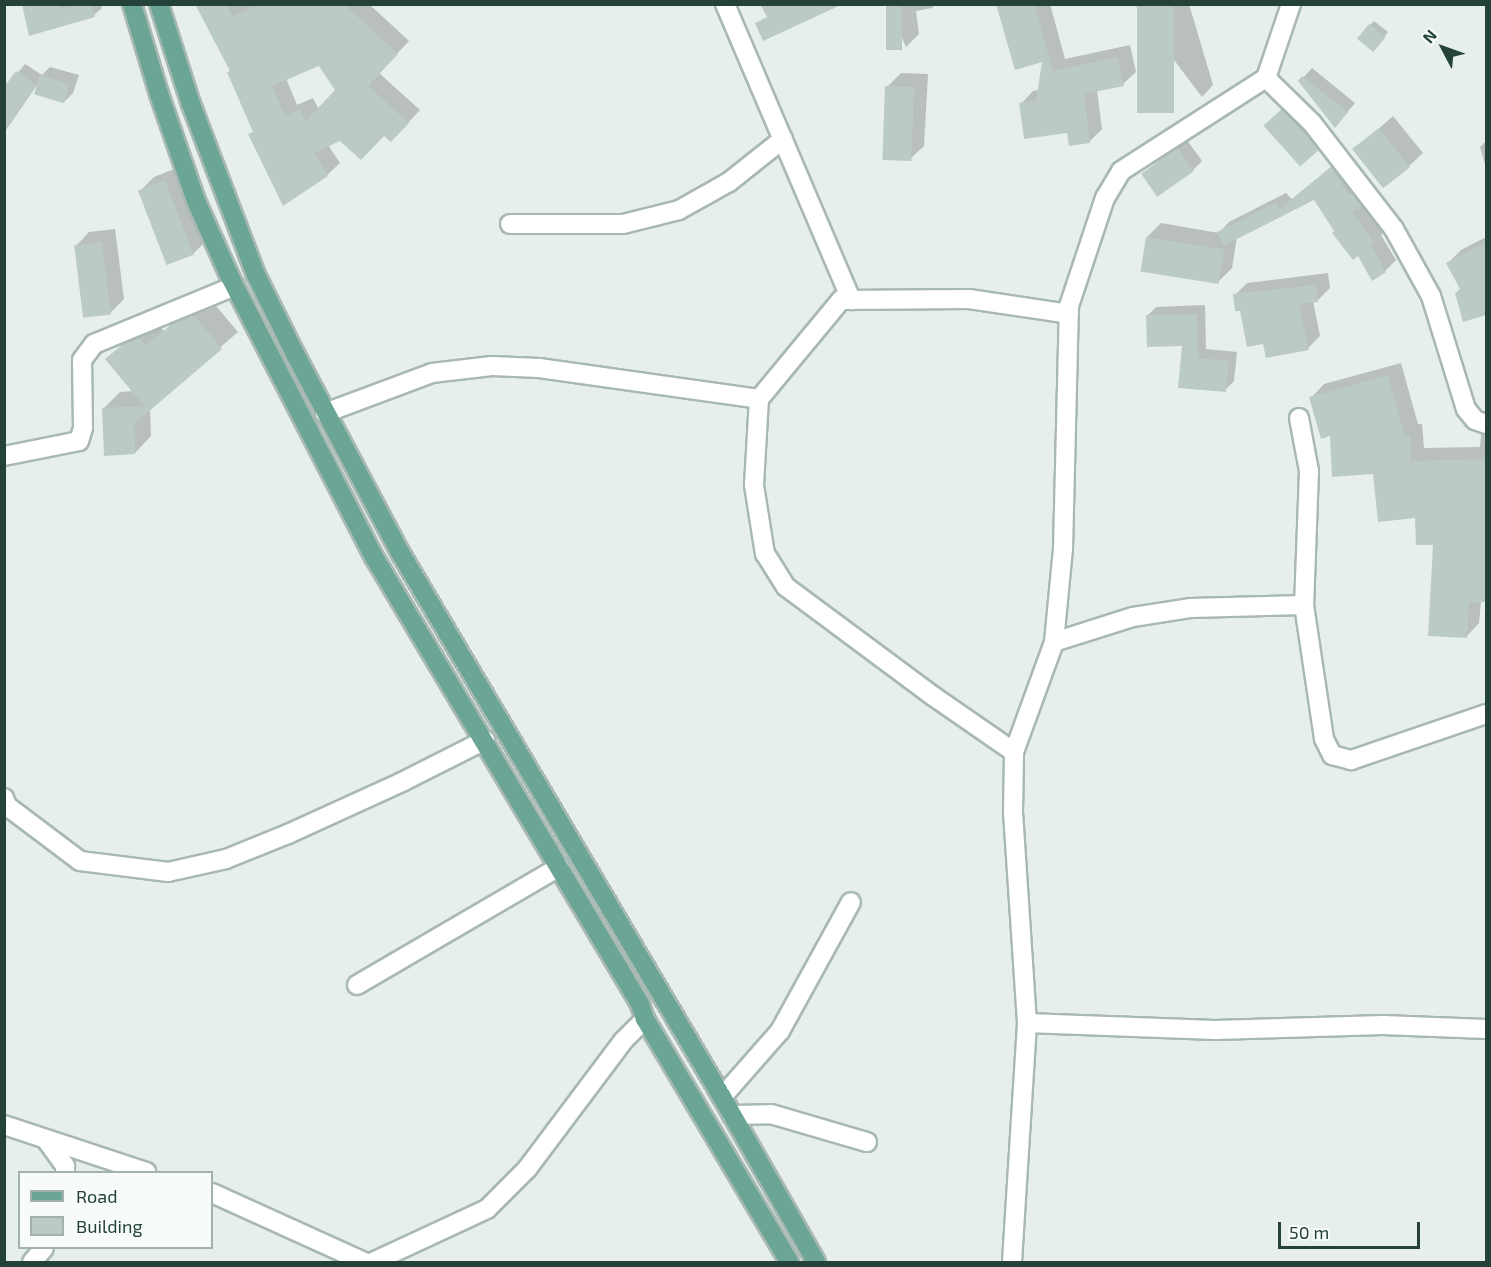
<!DOCTYPE html>
<style>
body{margin:0}
#map{position:relative;width:1491px;height:1267px;overflow:hidden;background:#e6efeb;font-family:"Exo 2",sans-serif}
div>[style]{position:absolute}
.shadow>*{inset:0;background:#0003;transform-origin:0 0}
.building>*{inset:0;background:#bbcac4;transform-origin:0 0}
.roads{filter:drop-shadow(2px 0 #a8b8b2) drop-shadow(-2px 0 #a8b8b2) drop-shadow(0 2px #a8b8b2) drop-shadow(0 -2px #a8b8b2)}
.minor>*{height:18px;margin:-9px;padding:0 9px;transform-origin:9px;border-radius:9px;background:#fff}
.primary>*{height:18px;margin:-9px;padding:0 9px;transform-origin:9px;border-radius:9px;background:#6aa596}
span{translate:-50% -50%;white-space:nowrap;text-align:center;line-height:1.15;-webkit-text-stroke:6px #f7fbf9;paint-order:stroke}
.frame{position:absolute;inset:0;border:6px solid #24423a;pointer-events:none}
.legend{position:absolute;left:18px;top:1171px;width:195px;height:78px;box-sizing:border-box;background:#f7fbf9;border:2px solid #a3b1ad;margin:0;padding:8px 10px;list-style:none;font-size:18px;color:#24423a}
.legend li{display:flex;align-items:center;gap:12px;height:30px}
.legend b{width:30px;border:2px solid #a3b1ad}
.north{position:absolute;left:1413px;top:18px;width:60px;height:60px;-webkit-text-stroke:4px #f7fbf9;paint-order:stroke;rotate:311deg;font-size:16px;font-weight:700;line-height:24px;text-align:center;color:#24423a}
.north::after{content:'';display:block;margin:auto;width:21px;height:27px;background:#24423a;clip-path:polygon(50% 0,100% 100%,50% 72%,0 100%)}
.scale{position:absolute;left:1278px;top:1222px;width:142px;height:27px;box-sizing:border-box;border:3px solid #24423a;border-top:0;padding-left:8px;font-size:18px;line-height:21px;white-space:nowrap;color:#24423a;-webkit-text-stroke:4px #f7fbf9;paint-order:stroke}
</style>
<div id="map">
<div class="shadow">
<i style="clip-path:polygon(24px 4px,101px 4px,102px 8px,94px 15px)"></i>
<i style="clip-path:polygon(evenodd,197px 4px,369px 4px,409px 41px,379px 73px,420px 110px,403px 128px,384px 135px,340px 139px,328px 145px,340px 163px,327px 175px,284px 204px,250px 135px,254px 131px,231px 70px,197px 4px,319px 65px,337px 90px,319px 110px,313px 98px,297px 105px,286px 78px,319px 65px)"></i>
<i style="clip-path:polygon(887px 4px,936px 4px,932px 8px,916px 11px,919px 34px,906px 47px)"></i>
<i style="clip-path:polygon(998px 4px,1050px 4px,1065px 59px,1130px 45px,1136px 72px,1123px 84px,1097px 90px,1102px 129px,1089px 142px,1021px 104px,1033px 91px,1039px 90px,1044px 60px)"></i>
<i style="clip-path:polygon(1135px 4px,1189px 4px,1213px 85px,1202px 97px,1143px 19px)"></i>
<i style="clip-path:polygon(1374px 21px,1388px 32px,1377px 46px,1370px 25px)"></i>
<i style="clip-path:polygon(25px 64px,42px 75px,50px 67px,79px 75px,73px 93px,64px 102px,37px 85px,4px 133px,4px 90px)"></i>
<i style="clip-path:polygon(1312px 68px,1355px 103px,1336px 126px,1300px 81px)"></i>
<i style="clip-path:polygon(901px 73px,928px 74px,924px 146px,910px 159px,887px 87px)"></i>
<i style="left:1291px;top:101px;width:53px;height:35px;rotate:47deg"></i>
<i style="clip-path:polygon(1393px 116px,1423px 153px,1409px 166px,1355px 150px)"></i>
<i style="clip-path:polygon(1187px 140px,1202px 161px,1193px 170px,1143px 173px)"></i>
<i style="clip-path:polygon(1486px 141px,1486px 168px,1480px 147px)"></i>
<i style="clip-path:polygon(1342px 158px,1385px 231px,1381px 235px,1396px 260px,1385px 271px,1358px 254px,1336px 231px,1315px 198px,1237px 237px,1232px 268px,1218px 282px,1147px 237px,1161px 223px,1219px 233px,1229px 222px,1286px 193px,1292px 199px)"></i>
<i style="clip-path:polygon(179px 167px,207px 240px,193px 254px,140px 191px,154px 177px)"></i>
<i style="clip-path:polygon(115px 229px,124px 299px,110px 313px,76px 246px,89px 232px)"></i>
<i style="clip-path:polygon(1486px 237px,1486px 313px,1464px 320px,1456px 293px,1461px 288px,1448px 263px,1461px 250px)"></i>
<i style="clip-path:polygon(1328px 273px,1330px 288px,1318px 300px,1313px 301px,1320px 336px,1308px 348px,1265px 342px,1241px 309px,1235px 295px,1247px 283px)"></i>
<i style="clip-path:polygon(211px 300px,238px 332px,150px 408px,151px 436px,135px 453px,103px 409px,120px 392px,134px 391px,107px 360px,141px 328px,156px 322px,164px 331px,190px 308px)"></i>
<i style="clip-path:polygon(1205px 305px,1206px 349px,1237px 352px,1234px 381px,1225px 390px,1184px 345px,1147px 316px,1156px 307px)"></i>
<i style="clip-path:polygon(1401px 363px,1418px 424px,1422px 424px,1424px 448px,1480px 447px,1481px 435px,1486px 429px,1486px 601px,1481px 601px,1479px 623px,1466px 637px,1435px 543px,1417px 516px,1331px 434px,1311px 398px,1324px 384px)"></i>
</div>
<div class="building">
<i style="clip-path:polygon(22px 4px,60px 4px,62px 10px,77px 4px,91px 4px,95px 17px,29px 36px)"></i>
<i style="clip-path:polygon(evenodd,195px 4px,226px 4px,232px 16px,261px 4px,344px 4px,398px 54px,368px 86px,409px 123px,391px 142px,384px 136px,361px 160px,340px 141px,314px 153px,328px 176px,283px 206px,248px 134px,253px 132px,227px 72px,230px 71px,195px 4px,319px 66px,335px 90px,306px 121px,300px 109px,285px 116px,272px 86px,319px 66px)"></i>
<i style="clip-path:polygon(760px 4px,843px 4px,763px 41px,755px 23px,767px 17px)"></i>
<i style="left:886px;top:4px;width:16px;height:46px"></i>
<i style="clip-path:polygon(996px 4px,1034px 4px,1053px 71px,1117px 57px,1124px 86px,1084px 94px,1090px 143px,1069px 146px,1067px 133px,1024px 139px,1019px 103px,1036px 101px,1042px 62px,1015px 70px)"></i>
<i style="left:1137px;top:4px;width:37px;height:109px"></i>
<i style="left:1369px;top:24px;width:21px;height:19px;rotate:39deg"></i>
<i style="clip-path:polygon(16px 71px,36px 85px,4px 132px,4px 87px)"></i>
<i style="left:40px;top:75px;width:31px;height:20px;rotate:17deg"></i>
<i style="clip-path:polygon(1302px 76px,1348px 112px,1335px 128px,1298px 81px)"></i>
<i style="left:885px;top:86px;width:29px;height:74px;rotate:2deg"></i>
<i style="left:1282px;top:109px;width:55px;height:25px;rotate:48deg"></i>
<i style="left:1379px;top:128px;width:50px;height:34px;rotate:52deg"></i>
<i style="left:1178px;top:148px;width:28px;height:45px;rotate:55deg"></i>
<i style="clip-path:polygon(1331px 167px,1348px 194px,1351px 192px,1362px 206px,1352px 212px,1375px 243px,1371px 246px,1386px 272px,1372px 281px,1358px 256px,1353px 260px,1332px 233px,1334px 231px,1314px 200px,1223px 246px,1217px 232px,1275px 203px,1280px 209px)"></i>
<i style="left:165px;top:180px;width:80px;height:29px;rotate:69deg"></i>
<i style="left:1146px;top:237px;width:79px;height:35px;rotate:9deg"></i>
<i style="left:102px;top:242px;width:73px;height:28px;rotate:83deg"></i>
<i style="clip-path:polygon(1486px 242px,1486px 315px,1463px 322px,1455px 293px,1461px 291px,1446px 263px)"></i>
<i style="clip-path:polygon(1316px 285px,1318px 302px,1299px 304px,1309px 350px,1266px 358px,1263px 344px,1247px 347px,1240px 311px,1235px 311px,1233px 294px)"></i>
<i style="clip-path:polygon(1197px 314px,1198px 358px,1229px 361px,1226px 392px,1178px 388px,1182px 346px,1147px 347px,1146px 315px)"></i>
<i style="clip-path:polygon(194px 315px,222px 349px,134px 424px,135px 454px,104px 456px,102px 408px,144px 406px,105px 359px,122px 345px,139px 338px,146px 346px,172px 324px)"></i>
<i style="clip-path:polygon(1388px 375px,1405px 437px,1410px 436px,1411px 461px,1486px 459px,1486px 602px,1469px 602px,1467px 638px,1428px 636px,1433px 545px,1416px 545px,1415px 518px,1378px 522px,1373px 474px,1332px 477px,1330px 436px,1321px 439px,1309px 397px)"></i>
</div>
<div class="roads">
<div class="minor">
<i style="left:725px;top:4px;width:322px;rotate:66.9deg"></i>
<i style="left:1266px;top:78px;width:64px;rotate:44.4deg"></i>
<i style="left:1312px;top:123px;width:134px;rotate:52.3deg"></i>
<i style="left:1394px;top:229px;width:77px;rotate:61.1deg"></i>
<i style="left:1431px;top:296px;width:118px;rotate:72.8deg"></i>
<i style="left:1466px;top:409px;width:14px;rotate:51deg"></i>
<i style="left:1475px;top:420px;width:12px;rotate:20deg"></i>
<i style="left:510px;top:224px;width:113px"></i>
<i style="left:623px;top:224px;width:58px;rotate:-14deg"></i>
<i style="left:679px;top:210px;width:57px;rotate:-29.2deg"></i>
<i style="left:729px;top:182px;width:69px;rotate:-38.5deg"></i>
<i style="left:325px;top:413px;width:114px;rotate:-20.5deg"></i>
<i style="left:432px;top:373px;width:60px;rotate:-6.7deg"></i>
<i style="left:492px;top:366px;width:47px;rotate:2.4deg"></i>
<i style="left:539px;top:368px;width:222px;rotate:8deg"></i>
<i style="left:1299px;top:418px;width:54px;rotate:79.3deg"></i>
<i style="left:1309px;top:471px;width:134px;rotate:92.1deg"></i>
<i style="left:1304px;top:605px;width:135px;rotate:81.5deg"></i>
<i style="left:1324px;top:739px;width:18px;rotate:63deg"></i>
<i style="left:1332px;top:755px;width:20px;rotate:15deg"></i>
<i style="left:1351px;top:760px;width:143px;rotate:-18.8deg"></i>
<i style="left:4px;top:456px;width:76px;rotate:-11.3deg"></i>
<i style="left:79px;top:441px;width:14px;rotate:-73deg"></i>
<i style="left:83px;top:428px;width:68px;rotate:-90.8deg"></i>
<i style="left:82px;top:360px;width:20px;rotate:-53deg"></i>
<i style="left:94px;top:344px;width:152px;rotate:-22.4deg"></i>
<i style="left:1054px;top:642px;width:83px;rotate:-17.6deg"></i>
<i style="left:1133px;top:617px;width:59px;rotate:-8.8deg"></i>
<i style="left:1191px;top:608px;width:113px;rotate:-1.5deg"></i>
<i style="left:1014px;top:752px;width:98px;rotate:-145.3deg"></i>
<i style="left:933px;top:696px;width:183px;rotate:-143.4deg"></i>
<i style="left:786px;top:587px;width:39px;rotate:-122deg"></i>
<i style="left:765px;top:554px;width:70px;rotate:-99.1deg"></i>
<i style="left:754px;top:485px;width:86px;rotate:-86.7deg"></i>
<i style="left:759px;top:399px;width:129px;rotate:-50.4deg"></i>
<i style="left:841px;top:300px;width:128px;rotate:-0.4deg"></i>
<i style="left:969px;top:299px;width:101px;rotate:8.5deg"></i>
<i style="left:4px;top:798px;width:9px;rotate:69deg"></i>
<i style="left:7px;top:806px;width:91px;rotate:37deg"></i>
<i style="left:80px;top:861px;width:89px;rotate:7.1deg"></i>
<i style="left:168px;top:872px;width:59px;rotate:-12.6deg"></i>
<i style="left:226px;top:859px;width:67px;rotate:-22deg"></i>
<i style="left:288px;top:834px;width:125px;rotate:-24.5deg"></i>
<i style="left:402px;top:782px;width:93px;rotate:-26.8deg"></i>
<i style="left:357px;top:985px;width:234px;rotate:-30.3deg"></i>
<i style="left:1027px;top:1023px;width:188px;rotate:2.1deg"></i>
<i style="left:1215px;top:1030px;width:168px;rotate:-1.7deg"></i>
<i style="left:1383px;top:1025px;width:103px;rotate:2.2deg"></i>
<i style="left:722px;top:1097px;width:88px;rotate:-48.7deg"></i>
<i style="left:780px;top:1031px;width:147px;rotate:-61.2deg"></i>
<i style="left:732px;top:1115px;width:39px;rotate:-1deg"></i>
<i style="left:771px;top:1114px;width:100px;rotate:16.3deg"></i>
<i style="left:4px;top:1125px;width:150px;rotate:18.3deg"></i>
<i style="left:47px;top:1141px;width:31px;rotate:54deg"></i>
<i style="left:65px;top:1166px;width:6px;rotate:90deg"></i>
<i style="left:212px;top:1193px;width:167px;rotate:24.4deg"></i>
<i style="left:32px;top:1262px;width:18px;rotate:-49deg"></i>
<i style="left:373px;top:1262px;width:126px;rotate:-24.9deg"></i>
<i style="left:487px;top:1209px;width:57px;rotate:-45deg"></i>
<i style="left:527px;top:1169px;width:161px;rotate:-53.1deg"></i>
<i style="left:624px;top:1040px;width:30px;rotate:-45deg"></i>
<i style="left:1012px;top:1262px;width:239px;rotate:-86.4deg"></i>
<i style="left:1027px;top:1023px;width:211px;rotate:-93.8deg"></i>
<i style="left:1013px;top:812px;width:60px;rotate:-89deg"></i>
<i style="left:1014px;top:752px;width:117px;rotate:-70deg"></i>
<i style="left:1054px;top:642px;width:93px;rotate:-84.5deg"></i>
<i style="left:1063px;top:549px;width:243px;rotate:-88.6deg"></i>
<i style="left:1069px;top:306px;width:114px;rotate:-71.6deg"></i>
<i style="left:1105px;top:198px;width:31px;rotate:-59deg"></i>
<i style="left:1121px;top:171px;width:172px;rotate:-32.7deg"></i>
<i style="left:1266px;top:78px;width:78px;rotate:-71.3deg"></i>
</div>
<div class="primary">
<i style="left:132px;top:4px;width:94px;rotate:73.3deg"></i>
<i style="left:159px;top:94px;width:113px;rotate:70.9deg"></i>
<i style="left:196px;top:201px;width:83px;rotate:65.9deg"></i>
<i style="left:230px;top:277px;width:315px;rotate:62.8deg"></i>
<i style="left:374px;top:557px;width:520px;rotate:59.24deg"></i>
<i style="left:640px;top:1004px;width:16px;rotate:72deg"></i>
<i style="left:645px;top:1019px;width:282px;rotate:59.3deg"></i>
<i style="left:159px;top:4px;width:105px;rotate:72.3deg"></i>
<i style="left:191px;top:104px;width:183px;rotate:69.2deg"></i>
<i style="left:256px;top:275px;width:88px;rotate:63.7deg"></i>
<i style="left:295px;top:354px;width:226px;rotate:62.1deg"></i>
<i style="left:401px;top:554px;width:631px;rotate:59.41deg"></i>
<i style="left:722px;top:1097px;width:190px;rotate:60.3deg"></i>
</div>
</div>
<div class="frame"></div>
<ul class="legend">
<li><b style="height:8px;background:#6aa596"></b>Road</li>
<li><b style="height:16px;background:#bbcac4"></b>Building</li>
</ul>
<div class="north">N</div>
<div class="scale">50 m</div>
</div>
